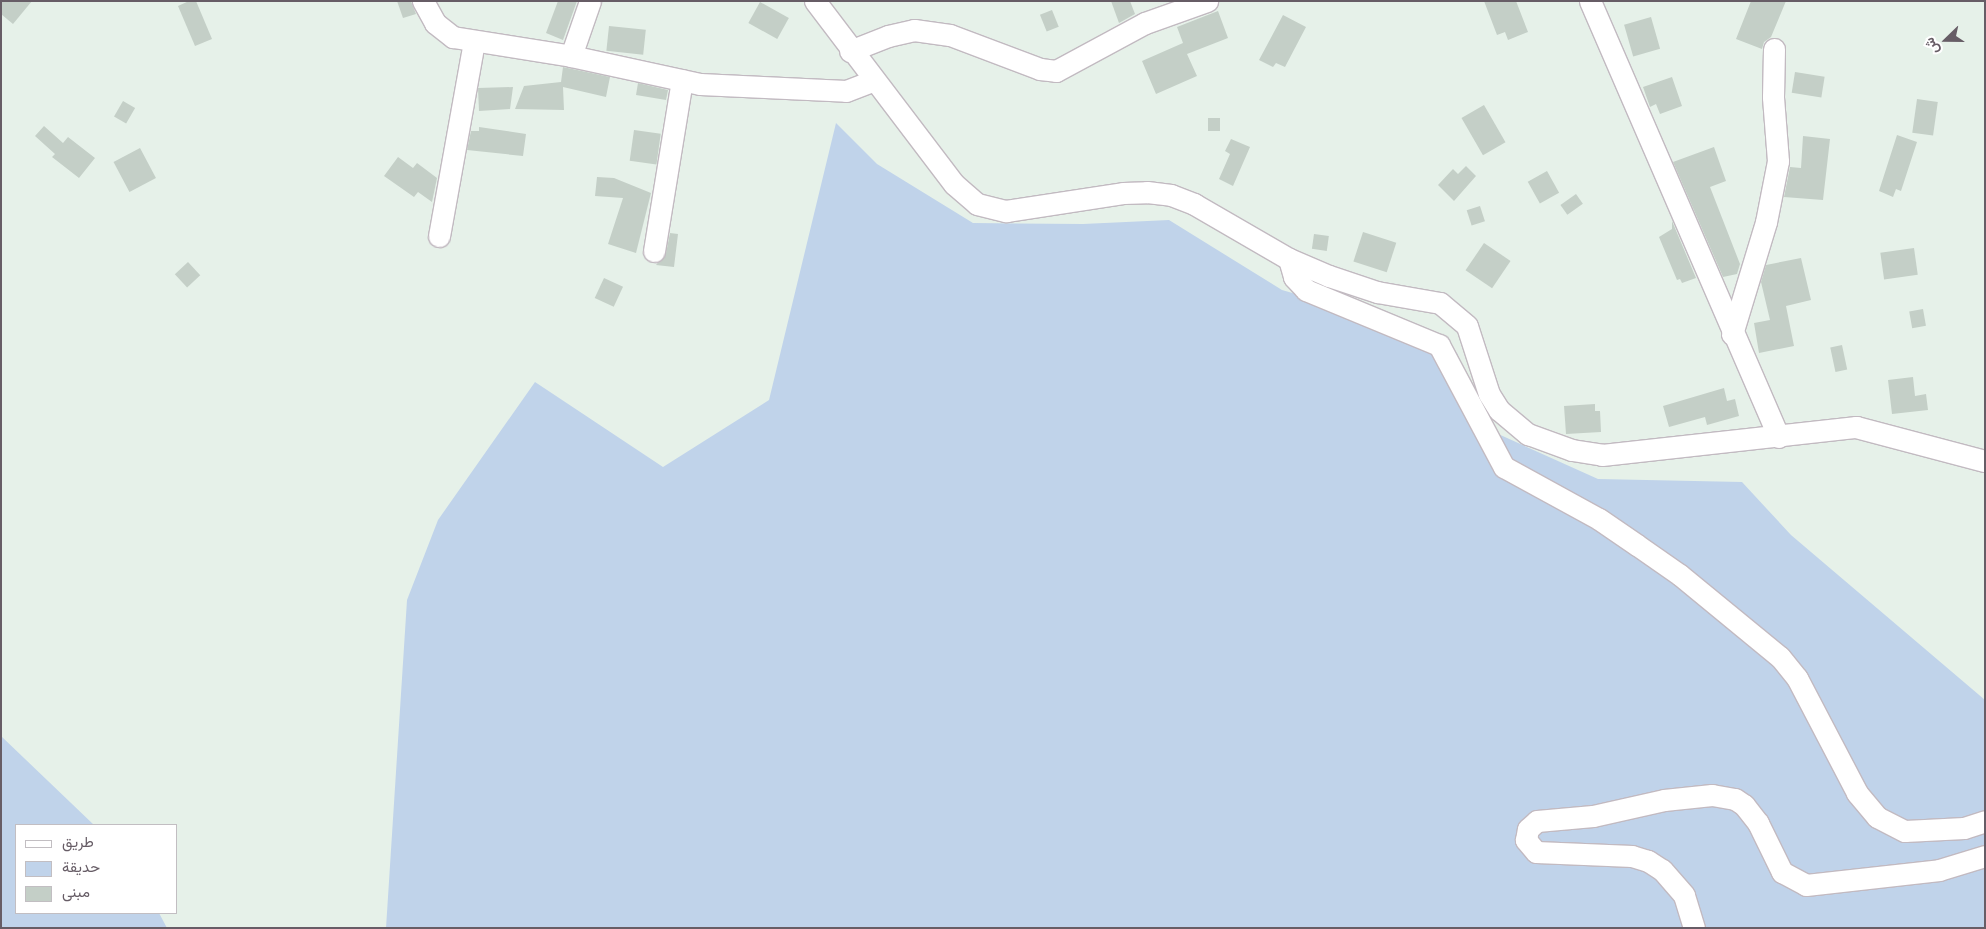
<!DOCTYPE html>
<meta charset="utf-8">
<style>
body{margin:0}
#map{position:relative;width:1986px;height:929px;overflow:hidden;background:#e6f1e9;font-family:"Fira Sans Condensed",Vazirmatn,sans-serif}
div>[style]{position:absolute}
.green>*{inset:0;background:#c0d3ea}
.building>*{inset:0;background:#c4cfc7;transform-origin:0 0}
.roads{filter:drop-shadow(1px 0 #c2bac1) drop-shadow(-1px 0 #c2bac1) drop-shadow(0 1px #c2bac1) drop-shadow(0 -1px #c2bac1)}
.minor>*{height:21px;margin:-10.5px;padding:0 10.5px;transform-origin:10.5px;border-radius:10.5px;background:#fff}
span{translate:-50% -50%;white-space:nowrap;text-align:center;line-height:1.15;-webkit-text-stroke:4px #fff;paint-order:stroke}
.frame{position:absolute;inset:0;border:2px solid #675d66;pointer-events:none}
.legend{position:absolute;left:15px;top:824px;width:162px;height:90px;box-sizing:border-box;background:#fff;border:1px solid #c2bec2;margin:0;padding:6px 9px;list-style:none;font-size:15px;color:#675d66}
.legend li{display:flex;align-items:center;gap:10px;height:25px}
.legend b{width:25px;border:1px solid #c2bec2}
.north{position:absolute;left:1921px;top:15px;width:50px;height:50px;-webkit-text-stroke:4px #fff;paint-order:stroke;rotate:248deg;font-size:14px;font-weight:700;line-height:20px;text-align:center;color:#675d66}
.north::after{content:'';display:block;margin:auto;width:18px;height:22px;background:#675d66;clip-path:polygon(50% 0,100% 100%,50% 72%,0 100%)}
</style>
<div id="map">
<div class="green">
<i style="clip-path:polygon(836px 123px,877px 164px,973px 223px,1083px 224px,1169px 220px,1282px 290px,1348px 309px,1457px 353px,1487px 429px,1598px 479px,1742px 482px,1791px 535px,1985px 700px,1985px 928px,386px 928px,407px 600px,438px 520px,535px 382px,663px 467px,769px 400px)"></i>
<i style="clip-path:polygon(1px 736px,94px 825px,16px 825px,16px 913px,159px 913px,167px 928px,1px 928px)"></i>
</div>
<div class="building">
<i style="clip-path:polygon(1px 1px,32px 1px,13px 24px,1px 14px)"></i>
<i style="clip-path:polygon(189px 1px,196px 1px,212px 39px,195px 46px,178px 6px)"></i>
<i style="clip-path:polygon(397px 1px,411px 1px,416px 14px,403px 18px)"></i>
<i style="clip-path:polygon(558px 1px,577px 1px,563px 40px,546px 33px)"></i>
<i style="clip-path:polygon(1111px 1px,1130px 1px,1135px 14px,1119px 23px)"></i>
<i style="clip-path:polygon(1484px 1px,1516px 1px,1528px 32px,1508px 40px,1505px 32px,1497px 35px)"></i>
<i style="clip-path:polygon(1751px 1px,1786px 1px,1771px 37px,1764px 42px,1762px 49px,1736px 39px)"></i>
<i style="left:760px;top:2px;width:33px;height:24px;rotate:29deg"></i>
<i style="left:1052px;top:10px;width:18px;height:13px;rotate:68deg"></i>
<i style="clip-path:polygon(1218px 11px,1228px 38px,1187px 54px,1197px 76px,1156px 94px,1142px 61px,1183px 43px,1177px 27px)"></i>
<i style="clip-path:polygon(1283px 15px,1306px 27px,1285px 67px,1276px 63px,1273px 67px,1259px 60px)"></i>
<i style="left:1651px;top:17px;width:33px;height:28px;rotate:74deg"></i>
<i style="left:609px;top:26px;width:37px;height:25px;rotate:6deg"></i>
<i style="clip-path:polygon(563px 67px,610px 77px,606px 97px,563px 87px,564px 110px,515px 109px,524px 86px,561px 82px)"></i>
<i style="left:1795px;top:72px;width:30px;height:21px;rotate:9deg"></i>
<i style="clip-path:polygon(1672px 77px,1682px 106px,1660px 114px,1656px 104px,1650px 107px,1643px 87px)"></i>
<i style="clip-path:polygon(638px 83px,668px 90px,666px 100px,636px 95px)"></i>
<i style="clip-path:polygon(513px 87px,510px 109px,479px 111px,478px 88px)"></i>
<i style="left:1917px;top:99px;width:21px;height:34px;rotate:8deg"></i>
<i style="left:123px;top:101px;width:14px;height:18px;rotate:30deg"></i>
<i style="left:1484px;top:105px;width:43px;height:26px;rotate:60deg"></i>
<i style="left:1220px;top:118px;width:13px;height:12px;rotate:90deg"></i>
<i style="clip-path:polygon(44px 126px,63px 143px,68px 137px,95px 158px,79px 178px,52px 157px,55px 154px,35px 136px)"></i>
<i style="clip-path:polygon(479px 127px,526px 134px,523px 156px,467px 150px,471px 131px,479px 131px)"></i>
<i style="left:634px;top:130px;width:27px;height:31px;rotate:8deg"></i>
<i style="clip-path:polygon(1897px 135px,1917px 142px,1901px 191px,1896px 189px,1893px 197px,1879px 191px)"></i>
<i style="clip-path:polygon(1803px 136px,1830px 139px,1823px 200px,1784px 197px,1790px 167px,1801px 168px)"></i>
<i style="clip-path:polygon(1231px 139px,1250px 147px,1233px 186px,1219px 179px,1230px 154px,1225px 151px)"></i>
<i style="clip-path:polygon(1714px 147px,1726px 181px,1710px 187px,1740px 264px,1737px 274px,1723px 277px,1673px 162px)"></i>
<i style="left:140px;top:148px;width:34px;height:30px;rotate:62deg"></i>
<i style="clip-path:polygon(398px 157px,413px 168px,417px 163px,437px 178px,432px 202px,418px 192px,414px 197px,384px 176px)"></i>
<i style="clip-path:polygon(1466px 166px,1476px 176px,1454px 201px,1438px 185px,1453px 169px,1458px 174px)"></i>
<i style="left:1547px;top:171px;width:25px;height:22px;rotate:61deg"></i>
<i style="clip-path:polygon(597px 177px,614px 178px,651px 193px,636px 253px,608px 244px,623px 198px,595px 196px)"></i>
<i style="left:1576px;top:194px;width:12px;height:19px;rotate:55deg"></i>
<i style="left:1480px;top:206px;width:16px;height:14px;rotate:72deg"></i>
<i style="clip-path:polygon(1672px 221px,1696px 278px,1682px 283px,1680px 279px,1677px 280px,1659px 237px,1672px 229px)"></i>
<i style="left:1363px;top:232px;width:35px;height:31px;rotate:18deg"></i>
<i style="clip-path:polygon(670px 233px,678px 234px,674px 267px,656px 265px,666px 253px)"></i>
<i style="left:1314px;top:234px;width:15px;height:15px;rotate:8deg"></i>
<i style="left:1484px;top:243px;width:32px;height:33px;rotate:34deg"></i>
<i style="left:1914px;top:248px;width:27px;height:34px;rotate:82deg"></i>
<i style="clip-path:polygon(1801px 258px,1811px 300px,1786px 306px,1794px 346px,1759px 353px,1754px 323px,1770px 320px,1761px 282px,1766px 265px)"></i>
<i style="left:188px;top:262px;width:18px;height:18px;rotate:47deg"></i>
<i style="left:604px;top:278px;width:21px;height:22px;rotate:25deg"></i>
<i style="left:1923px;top:309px;width:17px;height:14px;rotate:80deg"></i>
<i style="left:1842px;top:345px;width:25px;height:12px;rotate:78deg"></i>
<i style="clip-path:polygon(1913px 377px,1915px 396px,1926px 394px,1928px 410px,1892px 414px,1888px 380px)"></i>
<i style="clip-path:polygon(1724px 388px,1727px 401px,1735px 399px,1739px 416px,1707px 425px,1705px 417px,1669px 427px,1663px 406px)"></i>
<i style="clip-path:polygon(1595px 404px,1595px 411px,1600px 411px,1601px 432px,1566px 434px,1564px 406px)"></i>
</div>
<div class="roads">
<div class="minor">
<i style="left:423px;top:1px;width:25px;rotate:61deg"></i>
<i style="left:435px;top:23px;width:23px;rotate:38deg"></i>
<i style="left:453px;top:37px;width:120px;rotate:9.1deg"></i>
<i style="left:571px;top:56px;width:132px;rotate:12.2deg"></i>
<i style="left:700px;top:84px;width:146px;rotate:2.7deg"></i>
<i style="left:846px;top:91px;width:30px;rotate:-21deg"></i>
<i style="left:815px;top:1px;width:230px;rotate:52.8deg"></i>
<i style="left:954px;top:184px;width:30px;rotate:41deg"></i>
<i style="left:977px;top:204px;width:30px;rotate:14deg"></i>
<i style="left:1006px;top:211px;width:118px;rotate:-8.7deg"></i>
<i style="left:1123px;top:193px;width:24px;rotate:-2deg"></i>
<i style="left:1147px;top:192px;width:24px;rotate:7deg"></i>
<i style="left:1171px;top:195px;width:25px;rotate:21deg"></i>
<i style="left:1194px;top:204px;width:110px;rotate:30.1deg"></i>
<i style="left:1289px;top:259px;width:43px;rotate:23deg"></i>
<i style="left:1329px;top:276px;width:51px;rotate:18.4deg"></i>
<i style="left:1377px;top:292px;width:64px;rotate:9.9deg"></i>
<i style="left:1440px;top:303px;width:35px;rotate:40deg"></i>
<i style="left:1467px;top:326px;width:71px;rotate:72.1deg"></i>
<i style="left:1489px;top:394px;width:19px;rotate:58deg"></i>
<i style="left:1499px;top:410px;width:38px;rotate:40deg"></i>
<i style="left:1528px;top:434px;width:47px;rotate:20deg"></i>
<i style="left:1572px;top:450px;width:30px;rotate:9deg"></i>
<i style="left:1602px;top:455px;width:256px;rotate:-6.3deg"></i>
<i style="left:1856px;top:427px;width:133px;rotate:14.8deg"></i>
<i style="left:1590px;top:1px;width:475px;rotate:66.6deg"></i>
<i style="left:850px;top:51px;width:41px;rotate:-21.5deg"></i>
<i style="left:888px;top:36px;width:27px;rotate:-13deg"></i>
<i style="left:914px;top:30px;width:36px;rotate:8deg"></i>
<i style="left:950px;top:35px;width:96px;rotate:20.7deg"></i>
<i style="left:1040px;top:69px;width:16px;rotate:7deg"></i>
<i style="left:1056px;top:71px;width:101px;rotate:-28.3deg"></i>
<i style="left:1145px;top:23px;width:66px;rotate:-19.5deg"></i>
<i style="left:571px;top:56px;width:58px;rotate:-70.9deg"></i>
<i style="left:439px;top:236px;width:197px;rotate:-79.8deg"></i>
<i style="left:654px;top:251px;width:173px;rotate:-80.7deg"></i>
<i style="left:1289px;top:259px;width:19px;rotate:74deg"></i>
<i style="left:1294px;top:277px;width:18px;rotate:47deg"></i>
<i style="left:1306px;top:290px;width:144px;rotate:22.5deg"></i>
<i style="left:1439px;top:345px;width:138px;rotate:62deg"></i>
<i style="left:1504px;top:467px;width:108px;rotate:28.7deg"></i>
<i style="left:1599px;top:519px;width:46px;rotate:34.4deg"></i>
<i style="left:1637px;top:545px;width:52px;rotate:34.9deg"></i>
<i style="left:1680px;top:575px;width:129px;rotate:39.4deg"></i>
<i style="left:1780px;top:657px;width:27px;rotate:51deg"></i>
<i style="left:1797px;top:678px;width:130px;rotate:62.4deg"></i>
<i style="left:1857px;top:793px;width:31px;rotate:50deg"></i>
<i style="left:1877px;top:817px;width:31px;rotate:27deg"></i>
<i style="left:1905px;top:831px;width:59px;rotate:-2.9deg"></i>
<i style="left:1964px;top:828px;width:22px;rotate:-18deg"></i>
<i style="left:1732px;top:334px;width:117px;rotate:-73.1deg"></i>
<i style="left:1766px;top:222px;width:62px;rotate:-78.9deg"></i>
<i style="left:1778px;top:161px;width:64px;rotate:-94.5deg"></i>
<i style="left:1773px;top:97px;width:48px;rotate:-88.8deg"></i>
<i style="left:1694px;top:928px;width:34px;rotate:-107deg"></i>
<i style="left:1684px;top:895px;width:33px;rotate:-131deg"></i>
<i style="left:1662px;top:870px;width:17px;rotate:-147deg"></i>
<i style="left:1648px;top:861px;width:17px;rotate:-163deg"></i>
<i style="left:1632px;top:856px;width:96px;rotate:-177.6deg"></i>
<i style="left:1536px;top:852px;width:16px;rotate:-130deg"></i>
<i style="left:1526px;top:840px;width:11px;rotate:-80deg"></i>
<i style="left:1528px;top:829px;width:12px;rotate:-42deg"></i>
<i style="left:1537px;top:821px;width:56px;rotate:-5.1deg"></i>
<i style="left:1593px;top:816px;width:73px;rotate:-12.7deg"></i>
<i style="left:1664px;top:800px;width:48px;rotate:-5.9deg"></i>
<i style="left:1712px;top:795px;width:23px;rotate:10deg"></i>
<i style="left:1735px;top:799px;width:11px;rotate:34deg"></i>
<i style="left:1744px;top:805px;width:23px;rotate:52deg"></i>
<i style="left:1758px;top:823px;width:55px;rotate:63.9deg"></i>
<i style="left:1782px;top:872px;width:27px;rotate:28deg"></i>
<i style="left:1806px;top:885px;width:134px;rotate:-6.4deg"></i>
<i style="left:1939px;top:870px;width:48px;rotate:-16.9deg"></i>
</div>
</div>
<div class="frame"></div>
<ul class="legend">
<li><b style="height:6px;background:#fff"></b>طريق</li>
<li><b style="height:14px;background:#c0d3ea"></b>حديقة</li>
<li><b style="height:14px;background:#c4cfc7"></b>مبنى</li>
</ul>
<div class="north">ش</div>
</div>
